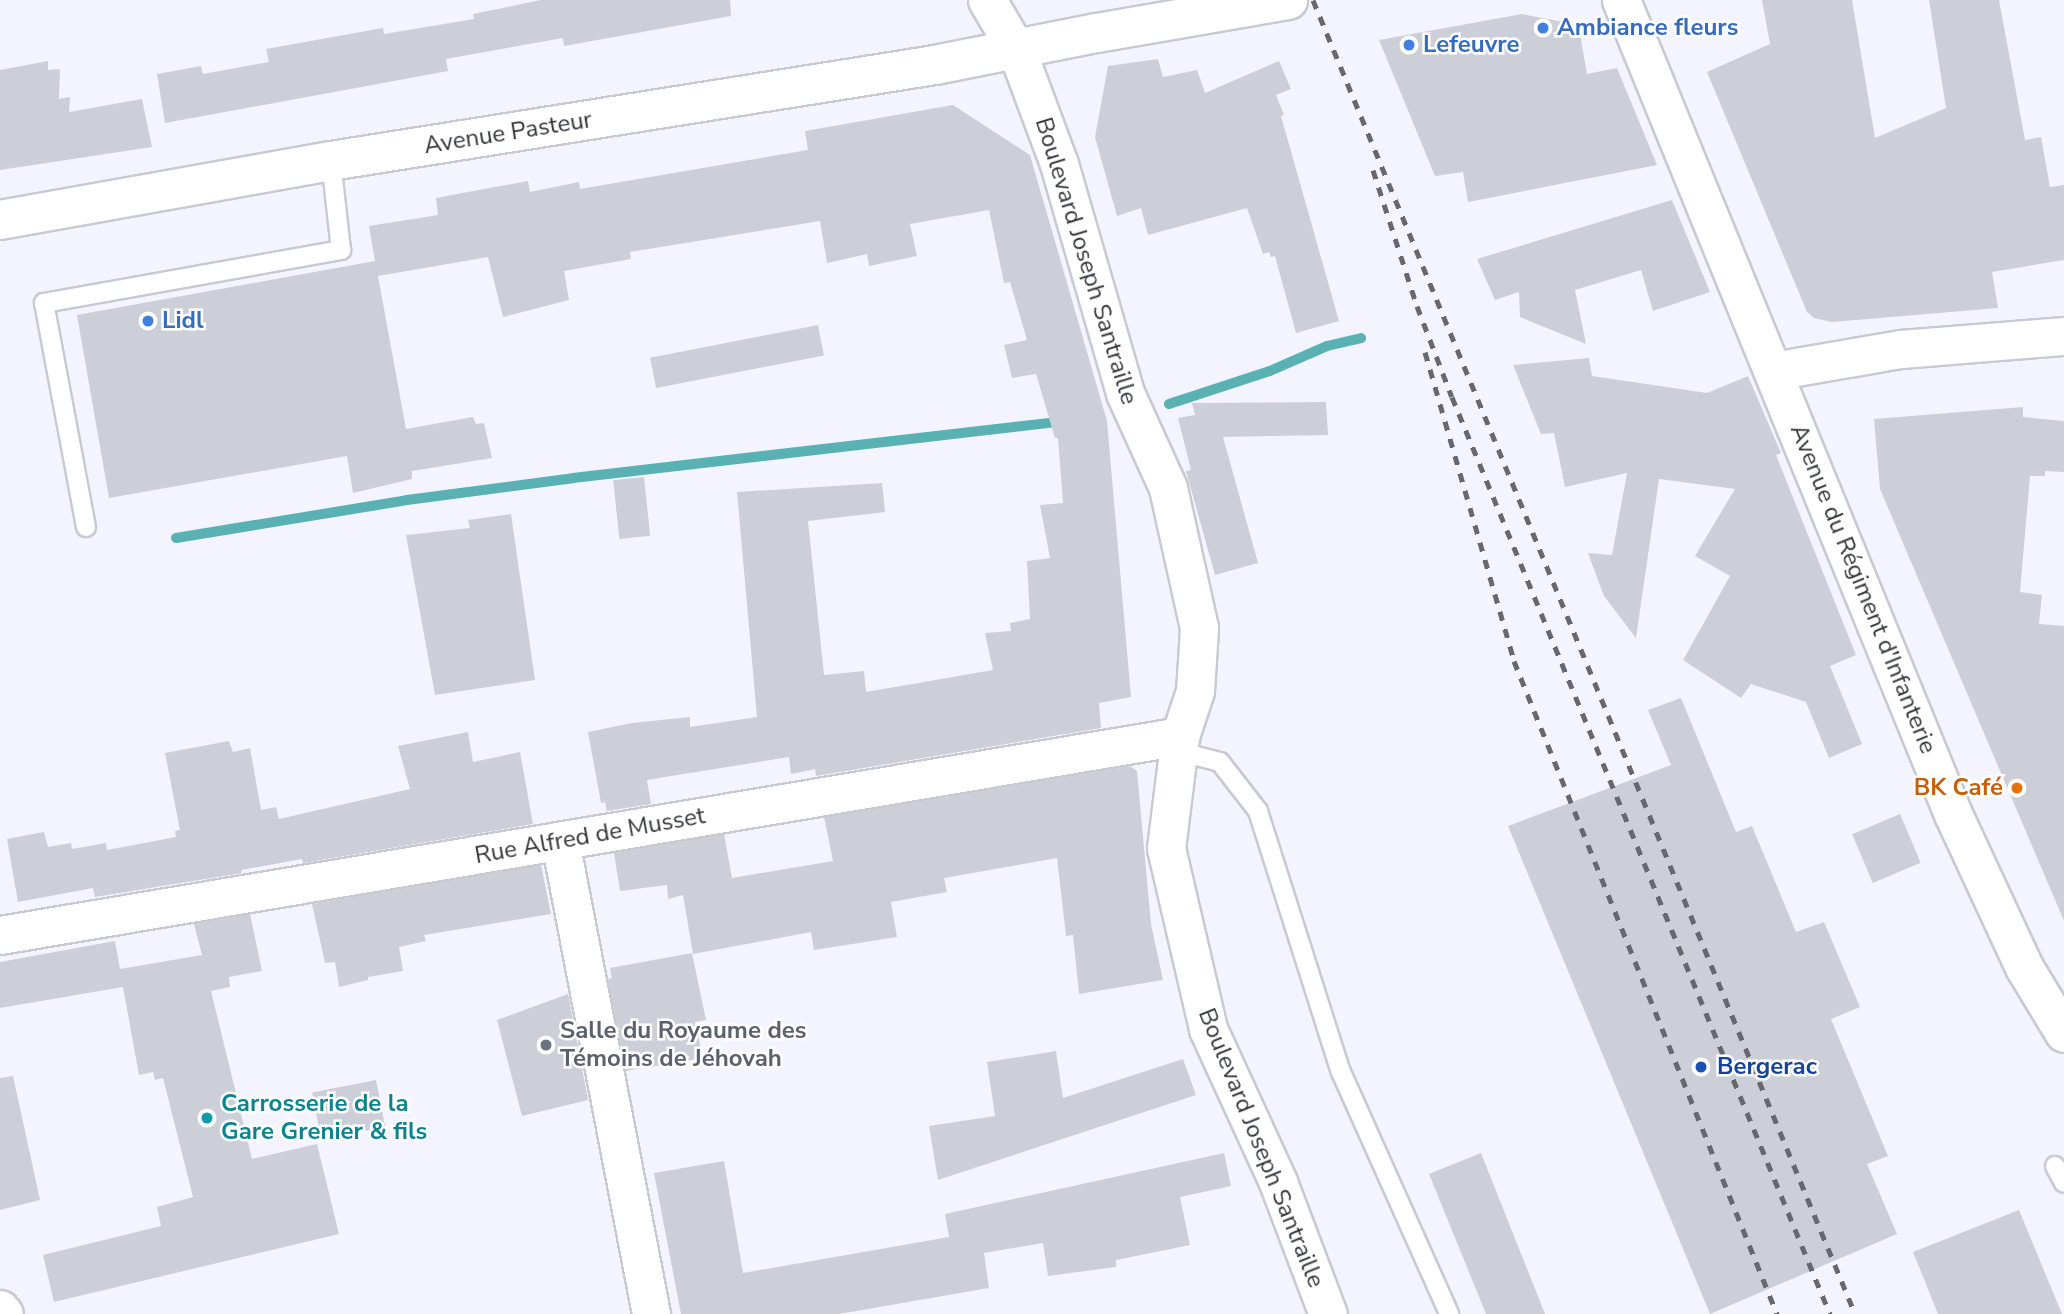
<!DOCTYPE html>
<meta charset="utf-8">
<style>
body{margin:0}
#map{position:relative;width:2064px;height:1314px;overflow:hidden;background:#f3f4ff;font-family:"Nunito Sans",sans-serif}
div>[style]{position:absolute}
.stream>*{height:10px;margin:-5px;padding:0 5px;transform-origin:5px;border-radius:5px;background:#5ab1b4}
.building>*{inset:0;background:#ccced8;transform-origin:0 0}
.roads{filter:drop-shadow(2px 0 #c7c9d3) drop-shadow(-2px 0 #c7c9d3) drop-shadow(0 2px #c7c9d3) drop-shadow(0 -2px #c7c9d3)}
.service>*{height:18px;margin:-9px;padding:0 9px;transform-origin:9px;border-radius:9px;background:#fff}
.minor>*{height:37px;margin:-18.5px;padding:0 18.5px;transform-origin:18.5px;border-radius:18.5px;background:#fff}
.secondary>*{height:38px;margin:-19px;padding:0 19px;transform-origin:19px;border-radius:19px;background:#fff}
.rail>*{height:5px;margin-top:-2.5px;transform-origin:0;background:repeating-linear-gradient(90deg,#67686e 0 9px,transparent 0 18px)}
.dots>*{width:19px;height:19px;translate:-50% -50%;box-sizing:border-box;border:4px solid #fff;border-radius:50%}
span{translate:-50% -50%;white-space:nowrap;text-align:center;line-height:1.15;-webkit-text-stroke:5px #fff;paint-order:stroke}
.shop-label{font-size:24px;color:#366cbe;font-weight:700}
.left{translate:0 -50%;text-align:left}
.street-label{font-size:24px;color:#333438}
.food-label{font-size:24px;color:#c56008;font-weight:700}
.right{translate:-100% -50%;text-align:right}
.worship-label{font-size:24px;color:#5b616d;font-weight:700}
.transit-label{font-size:24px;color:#164399;font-weight:700}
.culture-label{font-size:24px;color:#0d838f;font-weight:700}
</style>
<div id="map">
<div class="stream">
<i style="left:1169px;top:404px;width:106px;rotate:-18.1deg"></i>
<i style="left:1270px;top:371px;width:62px;rotate:-23.7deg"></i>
<i style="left:1327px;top:346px;width:35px;rotate:-13deg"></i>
<i style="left:176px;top:538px;width:234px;rotate:-9.3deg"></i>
<i style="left:407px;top:500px;width:167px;rotate:-7.5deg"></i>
<i style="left:573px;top:478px;width:495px;rotate:-6.6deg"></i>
</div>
<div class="building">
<i style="clip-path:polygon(541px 0,730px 0,731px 16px,564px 46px,563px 38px,446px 59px,448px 71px,165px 123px,157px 74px,201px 66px,203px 74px,269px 62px,266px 49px,383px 28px,384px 34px,474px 19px,473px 14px)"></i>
<i style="clip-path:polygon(1762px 0,1852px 0,1875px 138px,1946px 108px,1929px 0,1999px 0,2025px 140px,2041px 137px,2050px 187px,2064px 185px,2064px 260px,1992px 272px,1998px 308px,1832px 322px,1814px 318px,1807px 312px,1707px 72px,1770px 44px)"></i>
<i style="clip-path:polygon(1522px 14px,1569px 23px,1580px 34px,1587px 74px,1617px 68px,1657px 165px,1468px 202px,1463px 172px,1435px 176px,1379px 40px)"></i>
<i style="clip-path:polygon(1158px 59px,1163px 77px,1197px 70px,1205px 93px,1279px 61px,1291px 89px,1276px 95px,1284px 115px,1281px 116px,1339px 321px,1296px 333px,1275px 256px,1271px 257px,1269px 252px,1263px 254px,1247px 208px,1148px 235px,1141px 208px,1117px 216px,1095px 137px,1108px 66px)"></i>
<i style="clip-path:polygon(48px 61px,48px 70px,60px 69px,59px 99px,70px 97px,69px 112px,142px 99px,152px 147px,0 170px,0 70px)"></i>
<i style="clip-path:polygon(953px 105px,1030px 155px,1107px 421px,1131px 697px,1099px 703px,1101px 728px,816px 776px,815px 769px,791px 774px,789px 757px,647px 780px,651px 804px,607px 811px,605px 802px,601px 803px,588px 732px,632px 723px,690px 717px,690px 727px,757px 717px,737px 492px,882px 483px,885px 512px,808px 521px,824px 675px,864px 671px,866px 692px,993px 670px,985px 633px,1011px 631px,1010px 623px,1030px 619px,1027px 561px,1050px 558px,1040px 505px,1063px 503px,1058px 438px,1055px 438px,1036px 374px,1012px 378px,1004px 345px,1027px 340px,1010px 282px,1004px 283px,989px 210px,910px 224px,917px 256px,869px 266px,867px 254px,827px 263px,820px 221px,630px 252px,631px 259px,564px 271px,569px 300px,503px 317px,488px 257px,378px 276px,406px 429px,473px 417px,476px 424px,484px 423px,492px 458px,412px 471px,412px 479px,353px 493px,347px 456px,109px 498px,77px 315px,375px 261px,369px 226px,438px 215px,436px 198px,528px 181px,530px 192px,579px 182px,580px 189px,808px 150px,805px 131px)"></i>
<i style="clip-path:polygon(1672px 200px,1710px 292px,1653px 311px,1641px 270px,1575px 290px,1586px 344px,1520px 317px,1519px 292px,1495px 300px,1477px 259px)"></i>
<i style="left:818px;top:325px;width:31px;height:171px;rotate:79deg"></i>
<i style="clip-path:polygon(1589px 358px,1592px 376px,1707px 393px,1748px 376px,1781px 453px,1776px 455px,1856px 655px,1830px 666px,1862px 744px,1829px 758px,1806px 702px,1751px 684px,1741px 698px,1683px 660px,1730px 576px,1695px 556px,1735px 489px,1659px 479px,1636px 638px,1604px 596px,1588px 553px,1612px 555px,1627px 473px,1565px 487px,1554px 433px,1541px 434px,1513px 365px)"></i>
<i style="clip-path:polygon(1326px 402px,1328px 435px,1223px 437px,1258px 563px,1215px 575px,1186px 471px,1191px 470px,1178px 418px,1195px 415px,1192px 403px)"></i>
<i style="clip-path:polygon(2023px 407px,2023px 417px,2064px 421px,2064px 472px,2045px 471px,2045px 476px,2030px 476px,2020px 592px,2042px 595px,2039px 624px,2064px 626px,2064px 921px,1880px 489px,1874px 419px)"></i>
<i style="left:644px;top:477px;width:59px;height:31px;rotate:84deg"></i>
<i style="clip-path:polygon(511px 514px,535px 680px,435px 695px,406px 535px,470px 528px,468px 520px)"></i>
<i style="clip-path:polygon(1681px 698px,1736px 832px,1752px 826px,1796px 932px,1824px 922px,1860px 1007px,1831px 1019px,1888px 1156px,1867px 1164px,1897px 1234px,1710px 1314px,1508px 826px,1671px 765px,1648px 710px)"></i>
<i style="clip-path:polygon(468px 732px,473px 762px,520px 752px,533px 824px,303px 863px,302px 859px,241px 870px,242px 873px,95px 897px,93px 888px,18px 902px,7px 839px,44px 832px,48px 847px,71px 843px,72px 849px,106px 843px,107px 850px,176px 837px,175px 831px,180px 830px,165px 753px,229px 741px,233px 752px,250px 748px,261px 810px,276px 807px,279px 819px,410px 789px,398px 746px)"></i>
<i style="clip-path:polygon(1130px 766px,1137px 771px,1151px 924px,1163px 980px,1079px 994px,1073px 935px,1066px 936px,1057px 858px,944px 878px,947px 892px,891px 902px,897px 937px,814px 950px,811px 932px,693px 954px,683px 895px,668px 899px,667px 885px,620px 891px,614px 853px,724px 834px,732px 878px,833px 861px,824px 817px)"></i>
<i style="left:1900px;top:814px;width:53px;height:52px;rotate:67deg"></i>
<i style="clip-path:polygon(541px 865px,551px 914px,424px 935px,426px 941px,399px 947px,403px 971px,368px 977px,368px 980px,339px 987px,335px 962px,325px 963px,312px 904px)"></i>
<i style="clip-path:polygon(250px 914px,262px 971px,229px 977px,230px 987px,211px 991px,252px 1159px,317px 1144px,339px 1234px,54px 1302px,43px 1255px,161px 1226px,157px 1207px,193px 1197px,163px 1078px,155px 1080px,153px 1072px,139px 1075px,123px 987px,0 1008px,0 962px,115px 941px,120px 969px,202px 955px,194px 924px)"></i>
<i style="clip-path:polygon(692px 953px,706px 1020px,695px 1022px,703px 1058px,626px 1071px,608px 979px,612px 978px,610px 968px)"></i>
<i style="clip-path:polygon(568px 994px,588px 1100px,522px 1116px,497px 1020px)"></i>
<i style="clip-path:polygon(1056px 1051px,1063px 1098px,1183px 1059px,1196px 1095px,938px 1180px,929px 1126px,995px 1116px,987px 1062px)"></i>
<i style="clip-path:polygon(13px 1076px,40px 1200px,0 1210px,0 1078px)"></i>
<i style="left:376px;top:1080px;width:48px;height:65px;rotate:79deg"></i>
<i style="clip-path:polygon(1224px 1153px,1231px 1186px,1180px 1197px,1190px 1245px,1116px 1260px,1116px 1267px,1048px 1276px,1043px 1243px,984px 1253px,989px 1288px,839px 1314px,681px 1314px,654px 1173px,724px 1161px,743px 1273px,949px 1237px,945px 1214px)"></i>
<i style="clip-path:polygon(1481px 1153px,1545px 1314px,1486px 1314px,1429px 1174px)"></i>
<i style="clip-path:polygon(2019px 1210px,2062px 1314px,1938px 1314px,1913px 1252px)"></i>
</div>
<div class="roads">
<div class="service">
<i style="left:86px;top:527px;width:228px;rotate:-100.6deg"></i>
<i style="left:44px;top:303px;width:302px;rotate:-10.1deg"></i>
<i style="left:341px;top:250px;width:90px;rotate:-96.4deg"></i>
<i style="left:1177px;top:751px;width:44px;rotate:14.3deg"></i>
<i style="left:1220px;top:762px;width:62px;rotate:52.2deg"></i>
<i style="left:1258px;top:811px;width:274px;rotate:72.4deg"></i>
<i style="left:1341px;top:1072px;width:265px;rotate:65.9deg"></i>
<i style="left:2055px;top:1166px;width:19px;rotate:62deg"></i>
</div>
<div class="minor">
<i style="left:987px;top:0;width:59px;rotate:59.5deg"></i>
<i style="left:1017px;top:51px;width:121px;rotate:69.6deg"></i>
<i style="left:1059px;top:164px;width:238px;rotate:73.9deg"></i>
<i style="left:1125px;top:393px;width:104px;rotate:65.6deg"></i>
<i style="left:1168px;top:488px;width:143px;rotate:77.5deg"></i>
<i style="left:1199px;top:628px;width:63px;rotate:93.6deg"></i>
<i style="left:1195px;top:691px;width:47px;rotate:108.4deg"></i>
<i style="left:1180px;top:736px;width:113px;rotate:97.1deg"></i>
<i style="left:1166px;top:848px;width:186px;rotate:76.9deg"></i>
<i style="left:1208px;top:1029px;width:168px;rotate:65.4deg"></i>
<i style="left:1278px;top:1182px;width:141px;rotate:69.3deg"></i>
<i style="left:1621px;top:0;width:879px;rotate:67.81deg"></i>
<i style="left:1953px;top:814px;width:169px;rotate:65.1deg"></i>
<i style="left:2024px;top:967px;width:77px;rotate:58.8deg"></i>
<i style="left:1773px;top:371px;width:130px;rotate:-9.8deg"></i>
<i style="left:1901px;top:349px;width:164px;rotate:-4.6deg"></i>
<i style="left:560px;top:841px;width:482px;rotate:79.1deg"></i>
<i style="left:0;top:935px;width:1197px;rotate:-9.57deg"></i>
<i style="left:0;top:1309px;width:6px;rotate:51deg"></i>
</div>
<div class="secondary">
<i style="left:0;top:220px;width:336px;rotate:-10.1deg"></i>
<i style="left:331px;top:161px;width:612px;rotate:-9.03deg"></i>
<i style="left:935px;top:65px;width:165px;rotate:-11.2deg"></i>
<i style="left:1097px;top:33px;width:194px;rotate:-9.8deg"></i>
</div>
</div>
<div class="rail">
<i style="left:1313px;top:0;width:1421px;rotate:67.58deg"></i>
<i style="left:1373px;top:170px;width:143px;rotate:72.1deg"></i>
<i style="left:1417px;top:306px;width:97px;rotate:69deg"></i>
<i style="left:1452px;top:397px;width:992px;rotate:67.6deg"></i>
<i style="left:1425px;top:352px;width:322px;rotate:73.9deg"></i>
<i style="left:1514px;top:661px;width:704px;rotate:68.06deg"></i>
</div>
<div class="dots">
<i style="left:1543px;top:28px;background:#3f7fe0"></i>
<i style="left:1409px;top:45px;background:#3f7fe0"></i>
<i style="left:148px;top:321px;background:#3f7fe0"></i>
<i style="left:2017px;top:788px;background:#e8710a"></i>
<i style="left:546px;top:1045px;background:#6b7280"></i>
<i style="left:1701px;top:1067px;background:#1a4fb4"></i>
<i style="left:207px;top:1118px;background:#0f9aa8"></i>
</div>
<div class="shop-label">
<span class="left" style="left:1557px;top:28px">Ambiance fleurs</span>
<span class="left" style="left:1423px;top:45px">Lefeuvre</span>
<span class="left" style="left:162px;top:321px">Lidl</span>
</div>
<div class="street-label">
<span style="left:508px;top:133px;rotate:-9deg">Avenue Pasteur</span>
<span style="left:1086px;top:261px;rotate:73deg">Boulevard Joseph Santraille</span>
<span style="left:1863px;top:589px;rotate:68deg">Avenue du Régiment d'Infanterie</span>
<span style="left:590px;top:836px;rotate:-10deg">Rue Alfred de Musset</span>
<span style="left:1261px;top:1148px;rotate:68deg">Boulevard Joseph Santraille</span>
</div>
<div class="food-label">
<span class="right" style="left:2003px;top:788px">BK Café</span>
</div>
<div class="worship-label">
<span class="left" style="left:560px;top:1045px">Salle du Royaume des<br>Témoins de Jéhovah</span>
</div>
<div class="transit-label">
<span class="left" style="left:1717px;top:1067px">Bergerac</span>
</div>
<div class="culture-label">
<span class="left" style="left:221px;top:1118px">Carrosserie de la<br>Gare Grenier &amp; fils</span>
</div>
</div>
